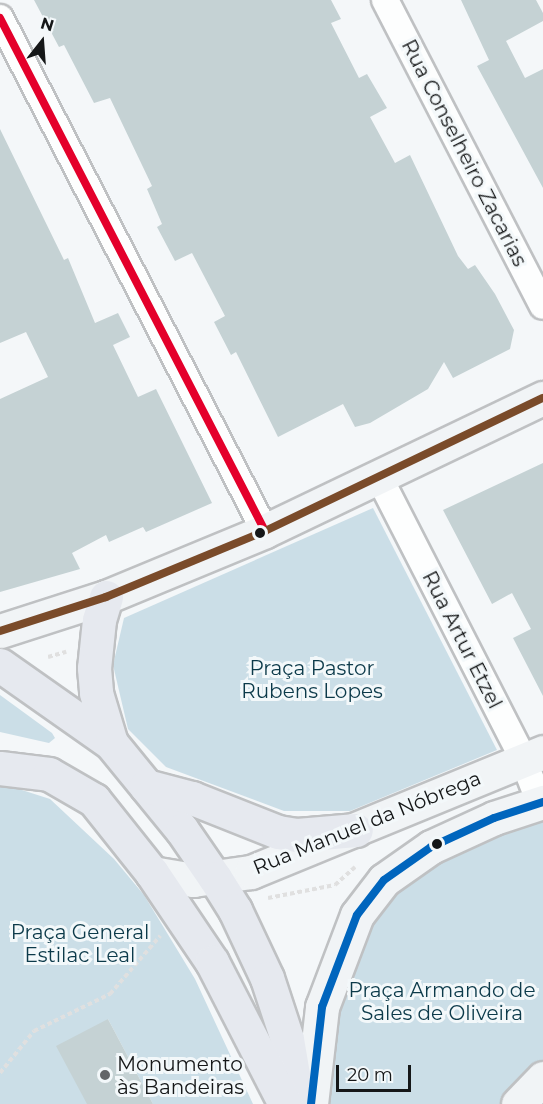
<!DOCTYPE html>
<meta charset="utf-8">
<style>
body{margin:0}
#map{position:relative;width:543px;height:1104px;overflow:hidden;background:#f4f7f9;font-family:Montserrat,sans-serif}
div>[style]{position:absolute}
.green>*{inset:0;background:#cbdee7}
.building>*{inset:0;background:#c5d2d4}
.path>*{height:4px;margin-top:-2px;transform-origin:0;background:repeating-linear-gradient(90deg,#e0e0e0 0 4.5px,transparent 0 7.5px)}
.roads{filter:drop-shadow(2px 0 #bfc1c3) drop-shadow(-2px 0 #bfc1c3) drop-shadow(0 2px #bfc1c3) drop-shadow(0 -2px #bfc1c3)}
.street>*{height:26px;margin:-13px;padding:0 13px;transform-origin:13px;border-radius:13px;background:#fdfefe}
.secondary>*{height:33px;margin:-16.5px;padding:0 16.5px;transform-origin:16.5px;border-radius:16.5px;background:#f1f4f6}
.primary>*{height:33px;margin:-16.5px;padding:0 16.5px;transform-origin:16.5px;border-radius:16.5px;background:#e6e9ef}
.bus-1>*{height:8px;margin:-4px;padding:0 4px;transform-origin:4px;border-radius:4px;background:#e4002b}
.bus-2>*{height:8px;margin:-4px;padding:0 4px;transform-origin:4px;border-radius:4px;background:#7a4b2a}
.bus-3>*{height:8px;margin:-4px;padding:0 4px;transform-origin:4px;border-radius:4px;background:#0065bd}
.dots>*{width:16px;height:16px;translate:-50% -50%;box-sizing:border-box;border:3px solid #f3f8fa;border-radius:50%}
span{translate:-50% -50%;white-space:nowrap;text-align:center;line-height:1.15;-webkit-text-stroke:6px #f3f8fa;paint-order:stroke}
.street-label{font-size:20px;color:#151718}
.park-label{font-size:20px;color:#0c3a4a}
.poi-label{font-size:20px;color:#151718}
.left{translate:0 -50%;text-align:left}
.north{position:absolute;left:12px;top:12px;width:60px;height:60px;-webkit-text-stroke:4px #f3f8fa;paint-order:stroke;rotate:17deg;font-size:16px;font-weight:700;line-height:24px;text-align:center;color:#151718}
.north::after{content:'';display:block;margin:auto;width:21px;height:27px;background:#151718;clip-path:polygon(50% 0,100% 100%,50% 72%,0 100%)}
.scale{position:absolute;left:336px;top:1065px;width:75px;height:27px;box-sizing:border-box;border:3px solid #151718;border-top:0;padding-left:8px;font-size:18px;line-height:21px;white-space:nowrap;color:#151718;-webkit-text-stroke:4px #f3f8fa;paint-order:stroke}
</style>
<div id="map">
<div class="green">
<i style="clip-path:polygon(373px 508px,497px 750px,350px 811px,284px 811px,166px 767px,128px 729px,113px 665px,124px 618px)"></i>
<i style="clip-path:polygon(0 695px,52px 733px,55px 738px,49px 743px,0 732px)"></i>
<i style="clip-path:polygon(0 783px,50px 799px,114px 859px,144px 895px,195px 979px,253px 1104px,153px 1104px,108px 1019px,87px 1104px,0 1104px)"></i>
<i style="clip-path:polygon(543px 815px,543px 1062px,502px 1104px,325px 1104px,339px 987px,388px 889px,426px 865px)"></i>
</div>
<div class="building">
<i style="clip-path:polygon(34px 0,331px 0,341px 19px,331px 23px,359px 78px,367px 74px,387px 108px,370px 117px,395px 163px,410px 155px,458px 256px,468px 269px,475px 265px,495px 294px,514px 330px,510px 349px,453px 378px,444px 362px,428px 389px,370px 423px,355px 427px,343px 404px,278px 437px,236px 352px,231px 355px,214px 322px,225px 316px,192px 253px,175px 261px,157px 227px,162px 224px,147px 189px,152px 186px,110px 98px,94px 103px,64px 45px,59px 47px)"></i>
<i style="clip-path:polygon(461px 0,536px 0,543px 13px,543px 21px,506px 41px,525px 78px,543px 69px,543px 188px,477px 66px,489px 60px)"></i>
<i style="clip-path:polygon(0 129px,64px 260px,68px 258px,95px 323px,118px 313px,130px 337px,113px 345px,138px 397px,156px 389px,212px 503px,146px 532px,143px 527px,109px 542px,106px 535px,72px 553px,80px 569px,0 592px,0 399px,48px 377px,26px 332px,0 343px)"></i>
<i style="clip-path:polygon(543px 463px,543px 696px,513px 638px,531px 629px,512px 593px,492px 604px,443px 510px)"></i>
<i style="clip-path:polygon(108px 1019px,153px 1104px,87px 1104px,56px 1046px)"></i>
</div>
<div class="path">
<i style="left:48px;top:657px;width:19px;rotate:-16deg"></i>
<i style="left:268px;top:898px;width:68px;rotate:-11deg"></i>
<i style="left:335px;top:885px;width:27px;rotate:-42deg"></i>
<i style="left:0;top:1073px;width:54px;rotate:-51deg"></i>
<i style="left:34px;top:1031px;width:85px;rotate:-26deg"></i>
<i style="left:110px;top:994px;width:77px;rotate:-49.2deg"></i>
</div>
<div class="roads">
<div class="street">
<i style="left:385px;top:0;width:344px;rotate:62.7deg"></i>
<i style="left:0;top:18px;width:577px;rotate:62.68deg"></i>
<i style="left:380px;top:479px;width:314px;rotate:62.9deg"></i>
<i style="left:523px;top:759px;width:47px;rotate:68.9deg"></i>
</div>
<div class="secondary">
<i style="left:0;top:631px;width:111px;rotate:-17.8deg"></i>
<i style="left:106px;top:597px;width:172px;rotate:-22.5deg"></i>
<i style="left:265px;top:531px;width:308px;rotate:-25.6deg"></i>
<i style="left:152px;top:873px;width:42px;rotate:9.7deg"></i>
<i style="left:193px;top:880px;width:59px;rotate:-7.9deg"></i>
<i style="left:251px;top:872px;width:316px;rotate:-22.3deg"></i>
<i style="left:311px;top:1104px;width:98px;rotate:-83.5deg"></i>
<i style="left:322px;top:1007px;width:98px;rotate:-69.2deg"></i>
<i style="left:357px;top:915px;width:44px;rotate:-52.4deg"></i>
<i style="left:384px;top:880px;width:57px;rotate:-35.1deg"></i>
<i style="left:431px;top:847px;width:69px;rotate:-24.7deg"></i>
<i style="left:494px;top:818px;width:52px;rotate:-18.1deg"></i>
<i style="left:518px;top:1104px;width:36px;rotate:-46deg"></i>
</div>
<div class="primary">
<i style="left:106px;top:597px;width:24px;rotate:107deg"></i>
<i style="left:99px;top:620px;width:48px;rotate:95.9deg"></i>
<i style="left:94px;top:668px;width:25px;rotate:85deg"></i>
<i style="left:96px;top:693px;width:52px;rotate:73.3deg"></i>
<i style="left:0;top:665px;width:136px;rotate:35.1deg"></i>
<i style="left:111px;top:743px;width:112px;rotate:50.8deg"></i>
<i style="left:182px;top:830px;width:58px;rotate:55.5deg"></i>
<i style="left:215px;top:878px;width:38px;rotate:58deg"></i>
<i style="left:235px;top:910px;width:75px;rotate:64.8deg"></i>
<i style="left:267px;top:978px;width:64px;rotate:71.8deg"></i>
<i style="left:287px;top:1039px;width:66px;rotate:80.4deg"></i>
<i style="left:0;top:768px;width:49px;rotate:7deg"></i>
<i style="left:49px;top:774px;width:52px;rotate:30deg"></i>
<i style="left:94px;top:800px;width:93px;rotate:51.5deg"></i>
<i style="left:152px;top:873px;width:107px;rotate:56deg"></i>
<i style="left:212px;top:962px;width:160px;rotate:62.8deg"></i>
<i style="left:146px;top:786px;width:48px;rotate:14.6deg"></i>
<i style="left:192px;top:798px;width:92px;rotate:21.6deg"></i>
<i style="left:278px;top:832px;width:19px;rotate:9deg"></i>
<i style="left:297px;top:835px;width:59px;rotate:-4.8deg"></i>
</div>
</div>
<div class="bus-1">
<i style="left:0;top:18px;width:577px;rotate:62.68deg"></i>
</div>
<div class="bus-2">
<i style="left:0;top:631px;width:111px;rotate:-17.8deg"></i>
<i style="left:106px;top:597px;width:172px;rotate:-22.5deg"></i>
<i style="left:265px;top:531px;width:308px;rotate:-25.6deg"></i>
</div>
<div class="bus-3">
<i style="left:311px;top:1104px;width:98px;rotate:-83.5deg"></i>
<i style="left:322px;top:1007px;width:98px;rotate:-69.2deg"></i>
<i style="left:357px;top:915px;width:44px;rotate:-52.4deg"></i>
<i style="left:384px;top:880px;width:57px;rotate:-35.1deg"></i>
<i style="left:431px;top:847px;width:69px;rotate:-24.7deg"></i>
<i style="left:494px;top:818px;width:52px;rotate:-18.1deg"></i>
</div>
<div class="dots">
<i style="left:260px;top:533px;background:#151718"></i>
<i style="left:437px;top:844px;background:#151718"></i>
<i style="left:105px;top:1075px;background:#636567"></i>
</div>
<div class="street-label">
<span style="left:464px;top:153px;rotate:63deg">Rua Conselheiro Zacarias</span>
<span style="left:462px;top:640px;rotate:63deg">Rua Artur Etzel</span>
<span style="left:367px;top:823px;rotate:-22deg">Rua Manuel da Nóbrega</span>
</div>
<div class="park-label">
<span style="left:312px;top:680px">Praça Pastor<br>Rubens Lopes</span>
<span style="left:80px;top:944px">Praça General<br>Estilac Leal</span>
<span style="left:442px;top:1002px">Praça Armando de<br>Sales de Oliveira</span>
</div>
<div class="poi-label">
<span class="left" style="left:117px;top:1076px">Monumento<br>às Bandeiras</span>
</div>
<div class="north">N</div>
<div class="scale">20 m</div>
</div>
